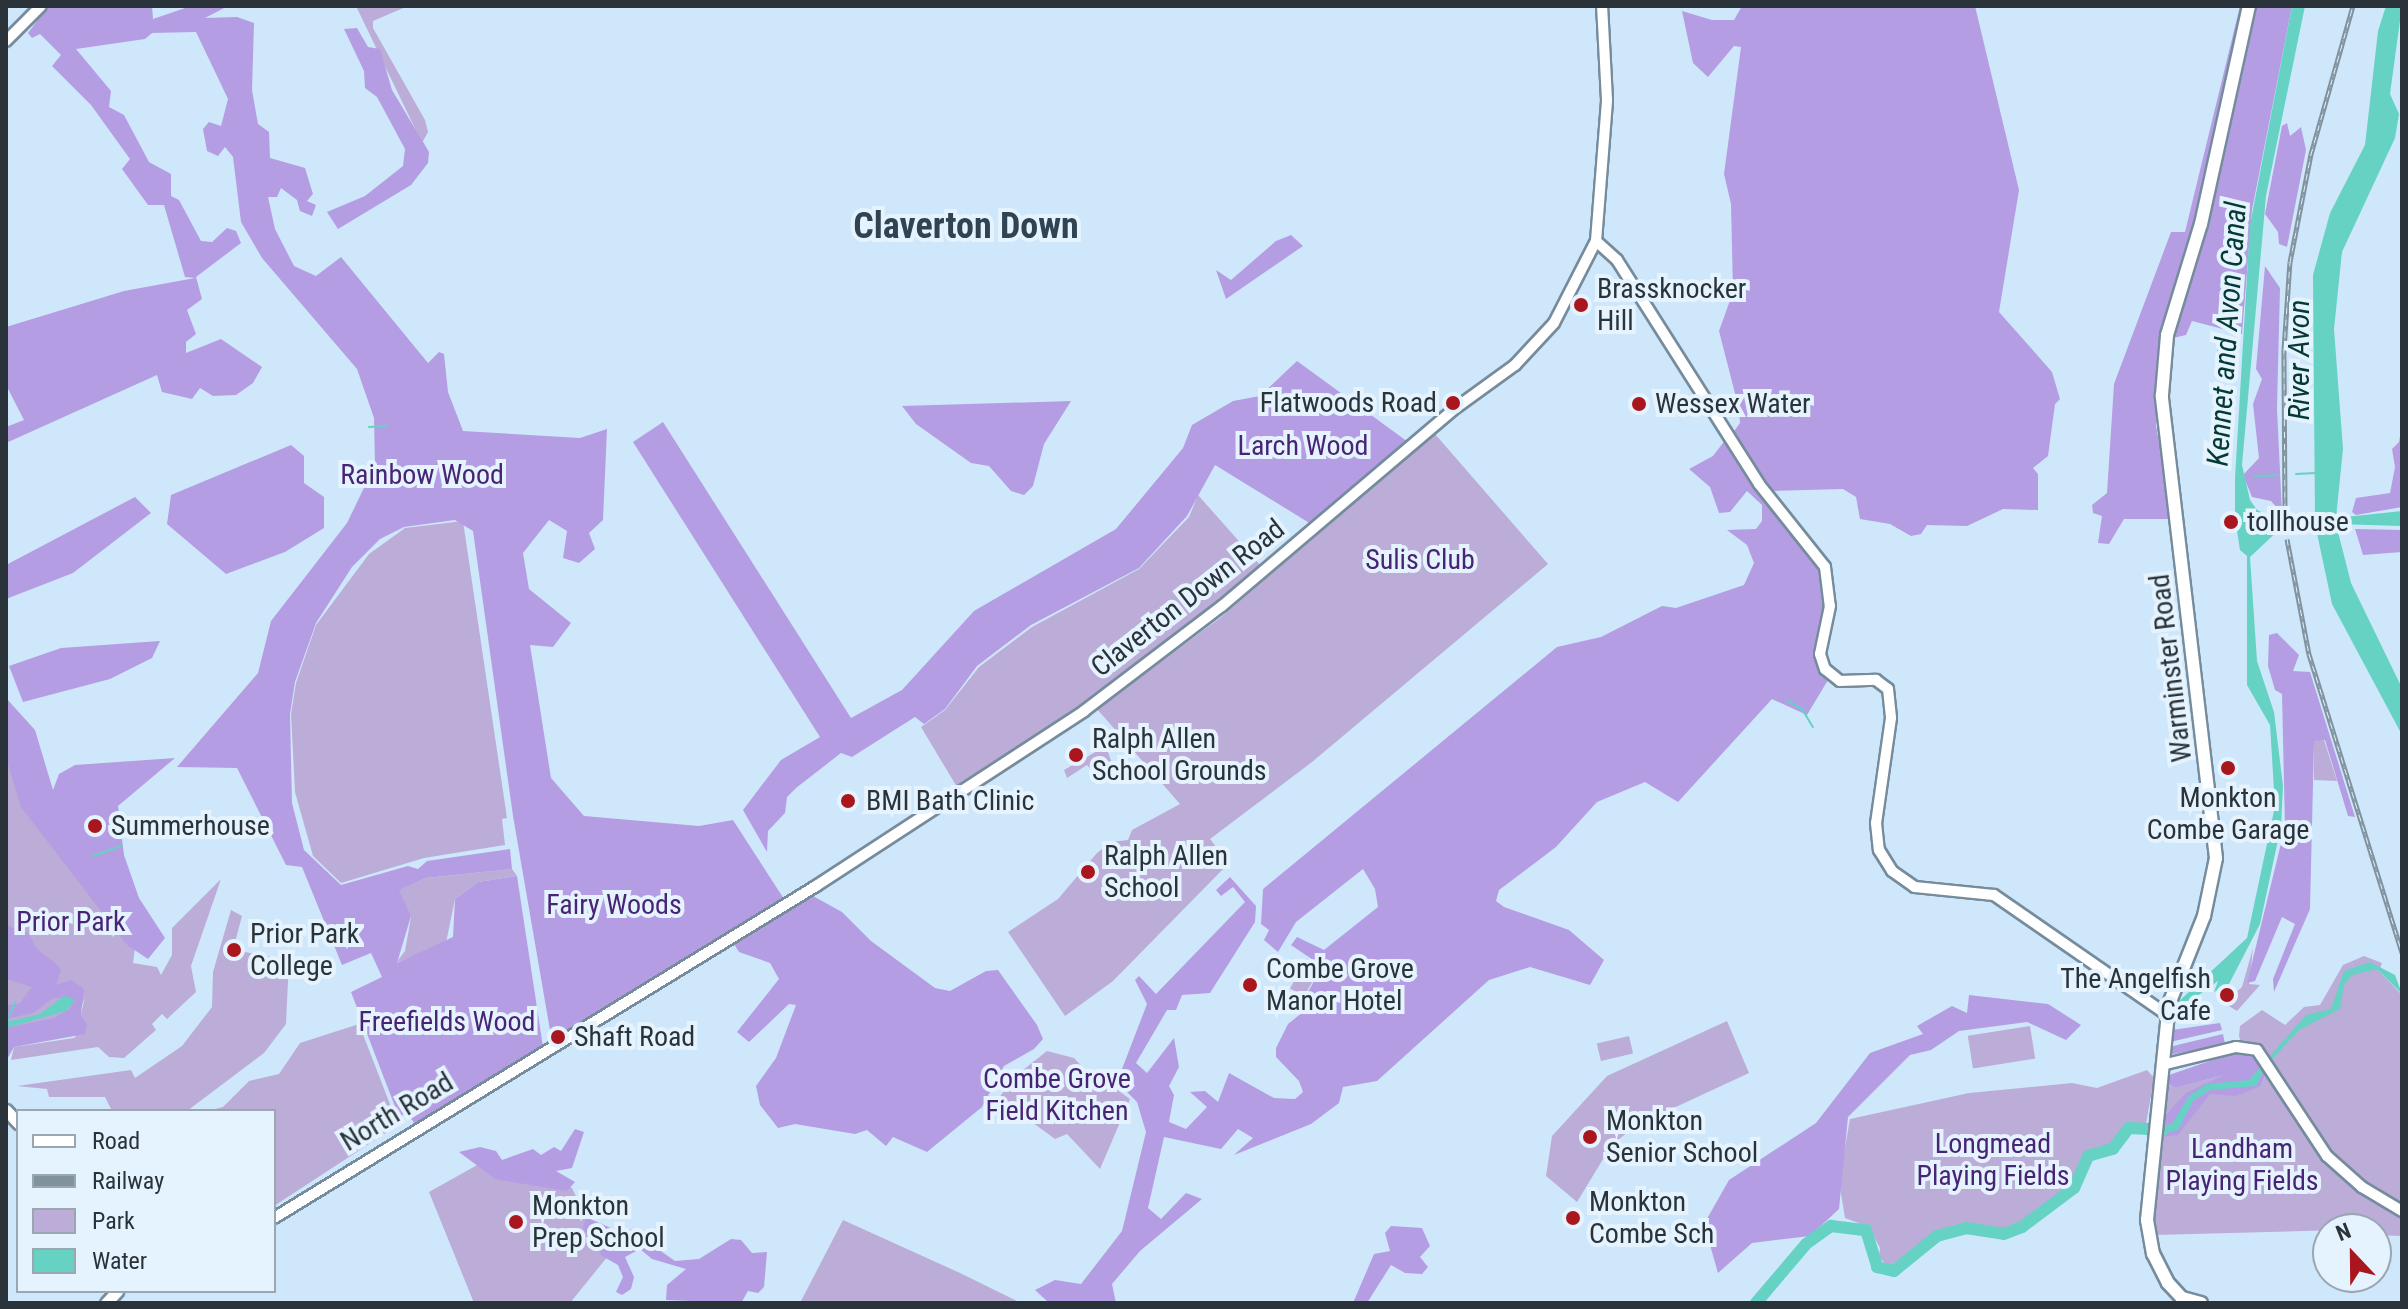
<!DOCTYPE html>
<style>
body{margin:0}
#map{position:relative;width:2408px;height:1309px;overflow:hidden;background:#cfe7fa;font-family:"Roboto Condensed",sans-serif}
div>[style]{position:absolute}
.green>*{inset:0;background:#bbadd8;transform-origin:0 0}
.forest>*{inset:0;background:#b59de3}
.water>*{inset:0;background:#65d2c4}
.pier>*{inset:0;background:#cfe7fa;transform-origin:0 0}
.stream>*{height:2px;margin:-1px;padding:0 1px;transform-origin:1px;border-radius:1px;background:#65d2c4}
.river>*{height:12px;margin:-6px;padding:0 6px;transform-origin:6px;border-radius:6px;background:#65d2c4}
.roads{filter:drop-shadow(2px 0 #768c9d) drop-shadow(-2px 0 #768c9d) drop-shadow(0 2px #768c9d) drop-shadow(0 -2px #768c9d)}
.secondary>*{height:10px;margin:-5px;padding:0 5px;transform-origin:5px;border-radius:5px;background:#fff}
.primary>*{height:11px;margin:-5.5px;padding:0 5.5px;transform-origin:5.5px;border-radius:5.5px;background:#fff}
.highway>*{height:12px;margin:-6px;padding:0 6px;transform-origin:6px;border-radius:6px;background:#fff}
.rail>*{height:5px;margin-top:-2.5px;transform-origin:0;background:repeating-linear-gradient(90deg,#e5f3fe 0 6px,#81929f 0 12px);box-sizing:border-box;border-block:2px solid #81929f}
.dots>*{width:22px;height:22px;translate:-50% -50%;box-sizing:border-box;border:4px solid #e5f3fe;border-radius:50%}
span{translate:-50% -50%;white-space:nowrap;text-align:center;line-height:1.15;-webkit-text-stroke:8px #e5f3fe;paint-order:stroke}
.poi-label{font-size:28px;color:#2a333a}
.left{translate:0 -50%;text-align:left}
.right{translate:-100% -50%;text-align:right}
.park-label{font-size:28px;color:#482475}
.street-label{font-size:28px;color:#2a333a}
.water-label{font-size:30px;color:#043934;font-style:italic}
.district-label{font-size:36px;color:#2f4352;font-weight:700}
.frame{position:absolute;inset:0;border:8px solid #2a333a;pointer-events:none}
.legend{position:absolute;left:16px;top:1109px;width:260px;height:184px;box-sizing:border-box;background:#e5f3fe;border:2px solid #9aa6b0;margin:0;padding:10px 14px;list-style:none;font-size:24px;color:#2a333a}
.legend li{display:flex;align-items:center;gap:16px;height:40px}
.legend b{width:40px;border:2px solid #9aa6b0}
.north{position:absolute;left:2312px;top:1213px;width:80px;height:80px;box-sizing:border-box;background:#e5f3fe;border:2px solid #9aa6b0;border-radius:50%;rotate:338deg;font-size:22px;font-weight:700;line-height:32px;text-align:center;color:#2a333a}
.north::after{content:'';display:block;margin:auto;width:28px;height:36px;background:#aa161d;clip-path:polygon(50% 0,100% 100%,50% 72%,0 100%)}
</style>
<div id="map">
<div class="green">
<i style="clip-path:polygon(356px 6px,408px 6px,373px 21px,373px 28px,425px 120px,428px 132px,422px 143px)"></i>
<i style="left:2217px;top:342px;width:18px;height:32px"></i>
<i style="clip-path:polygon(1435px 434px,1548px 564px,1312px 762px,1210px 839px,1229px 863px,1113px 981px,1065px 1016px,1008px 932px,1058px 899px,1097px 853px,1111px 842px,1128px 840px,1132px 830px,1180px 804px,1097px 709px,1220px 618px)"></i>
<i style="clip-path:polygon(1198px 495px,1261px 566px,1081px 707px,957px 787px,921px 727px,945px 710px,979px 667px,1032px 627px,1139px 569px,1189px 517px)"></i>
<i style="clip-path:polygon(463px 521px,507px 818px,502px 819px,505px 845px,424px 858px,341px 883px,313px 856px,295px 792px,291px 714px,296px 683px,316px 625px,369px 554px,405px 528px)"></i>
<i style="clip-path:polygon(6px 704px,135px 947px,133px 963px,157px 967px,161px 975px,172px 955px,172px 928px,221px 879px,191px 966px,196px 992px,167px 1019px,162px 1014px,152px 1024px,156px 1030px,124px 1058px,109px 1057px,98px 1047px,11px 1060px,14px 1047px,74px 1038px,87px 1023px,81px 1014px,85px 997px,76px 1023px,6px 1035px)"></i>
<i style="clip-path:polygon(2324px 740px,2337px 781px,2314px 780px,2314px 742px)"></i>
<i style="clip-path:polygon(1106px 746px,1111px 761px,1092px 770px,1087px 765px,1067px 778px,1064px 770px)"></i>
<i style="clip-path:polygon(512px 869px,517px 876px,478px 882px,455px 899px,446px 943px,396px 963px,405px 951px,411px 917px,398px 890px,426px 878px)"></i>
<i style="clip-path:polygon(231px 910px,242px 916px,233px 950px,289px 960px,286px 1024px,264px 1053px,187px 1111px,112px 1111px,105px 1097px,49px 1097px,47px 1089px,17px 1086px,131px 1070px,135px 1078px,182px 1046px,212px 1007px,213px 972px)"></i>
<i style="clip-path:polygon(2253px 948px,2249px 984px,2260px 985px,2237px 1011px,2224px 1003px,2242px 987px)"></i>
<i style="clip-path:polygon(2364px 956px,2382px 963px,2379px 971px,2402px 995px,2402px 1207px,2354px 1178px,2322px 1146px,2273px 1062px,2260px 1046px,2241px 1042px,2239px 1036px,2240px 1026px,2262px 1010px,2285px 1025px,2304px 1007px,2320px 1005px,2343px 965px)"></i>
<i style="left:1307px;top:959px;width:16px;height:34px;rotate:30deg"></i>
<i style="clip-path:polygon(1727px 1021px,1749px 1073px,1635px 1126px,1611px 1146px,1577px 1202px,1546px 1176px,1552px 1136px,1607px 1076px)"></i>
<i style="clip-path:polygon(359px 1024px,398px 1125px,274px 1206px,274px 1111px,207px 1111px,223px 1107px,249px 1081px,279px 1074px,300px 1043px)"></i>
<i style="left:2030px;top:1026px;width:33px;height:63px;rotate:81deg"></i>
<i style="left:1629px;top:1036px;width:18px;height:33px;rotate:77deg"></i>
<i style="clip-path:polygon(1047px 1051px,1074px 1058px,1095px 1080px,1105px 1081px,1130px 1099px,1100px 1169px,1067px 1134px,1055px 1139px,999px 1098px,1013px 1078px)"></i>
<i style="clip-path:polygon(2268px 1068px,2307px 1138px,2348px 1182px,2402px 1218px,2402px 1236px,2376px 1235px,2376px 1229px,2154px 1235px,2159px 1137px,2210px 1094px,2261px 1086px)"></i>
<i style="clip-path:polygon(2147px 1070px,2154px 1078px,2146px 1124px,2124px 1127px,2110px 1146px,2082px 1157px,2073px 1190px,2009px 1233px,1966px 1225px,1948px 1229px,1888px 1267px,1879px 1257px,1880px 1248px,1869px 1227px,1845px 1218px,1839px 1181px,1850px 1119px,1969px 1093px,2072px 1083px,2097px 1088px)"></i>
<i style="clip-path:polygon(2227px 1074px,2161px 1120px,2164px 1082px,2176px 1088px)"></i>
<i style="clip-path:polygon(488px 1159px,572px 1188px,579px 1203px,591px 1213px,590px 1230px,608px 1256px,570px 1303px,474px 1303px,429px 1192px)"></i>
<i style="clip-path:polygon(843px 1220px,960px 1273px,1021px 1303px,800px 1303px)"></i>
</div>
<div class="forest">
<i style="clip-path:polygon(48px 6px,152px 6px,153px 19px,191px 6px,228px 6px,205px 18px,237px 17px,254px 23px,252px 90px,258px 124px,269px 132px,270px 158px,305px 168px,313px 194px,307px 201px,316px 205px,312px 216px,300px 211px,297px 200px,281px 188px,277px 197px,268px 197px,275px 229px,294px 266px,316px 276px,341px 257px,428px 363px,439px 352px,444px 354px,448px 392px,463px 431px,580px 438px,607px 429px,603px 520px,589px 533px,595px 549px,579px 563px,563px 558px,567px 531px,549px 520px,523px 553px,529px 589px,571px 623px,553px 647px,530px 645px,551px 778px,584px 816px,699px 826px,733px 820px,784px 899px,568px 1031px,551px 1036px,513px 816px,473px 531px,455px 520px,404px 527px,380px 539px,352px 567px,316px 623px,295px 682px,290px 714px,292px 803px,304px 850px,341px 885px,408px 866px,418px 869px,427px 861px,510px 849px,512px 869px,426px 878px,399px 890px,411px 916px,397px 963px,453px 937px,455px 899px,478px 882px,517px 876px,543px 1047px,415px 1124px,407px 1113px,399px 1117px,351px 992px,382px 977px,371px 953px,342px 965px,302px 867px,286px 865px,237px 768px,177px 767px,258px 673px,271px 621px,347px 523px,375px 465px,374px 418px,357px 369px,262px 258px,241px 222px,233px 157px,225px 147px,218px 156px,207px 151px,203px 129px,209px 122px,221px 126px,228px 99px,196px 32px,152px 33px,145px 39px,76px 49px,111px 91px,109px 107px,124px 115px,149px 162px,171px 174px,171px 196px,179px 200px,201px 241px,212px 242px,227px 228px,236px 231px,241px 243px,196px 277px,202px 299px,187px 310px,196px 334px,186px 342px,186px 353px,221px 339px,262px 367px,253px 383px,236px 395px,213px 396px,200px 388px,192px 399px,162px 392px,157px 375px,6px 443px,6px 427px,24px 420px,6px 385px,6px 327px,124px 291px,195px 278px,185px 277px,164px 205px,148px 205px,122px 169px,130px 159px,91px 105px,52px 66px,61px 55px,40px 34px,32px 38px,28px 33px)"></i>
<i style="clip-path:polygon(1742px 6px,1975px 6px,2019px 190px,1999px 312px,2052px 372px,2060px 399px,2055px 404px,2048px 456px,2033px 468px,2038px 474px,2038px 510px,2003px 509px,1967px 526px,1927px 525px,1921px 534px,1911px 536px,1890px 524px,1860px 519px,1856px 497px,1843px 489px,1771px 491px,1732px 434px,1740px 423px,1739px 409px,1719px 331px,1733px 292px,1731px 204px,1724px 174px,1741px 47px,1734px 46px,1708px 77px,1693px 63px,1682px 11px,1712px 20px,1734px 20px)"></i>
<i style="clip-path:polygon(2240px 6px,2292px 6px,2252px 210px,2242px 334px,2192px 321px,2186px 335px,2160px 341px,2156px 426px,2173px 519px,2124px 519px,2109px 544px,2098px 543px,2102px 516px,2093px 513px,2092px 505px,2107px 493px,2114px 384px,2171px 232px,2185px 232px)"></i>
<i style="clip-path:polygon(357px 28px,368px 47px,380px 49px,392px 90px,429px 152px,428px 163px,411px 185px,338px 229px,327px 212px,365px 196px,403px 166px,405px 149px,377px 97px,365px 88px,364px 71px,344px 29px)"></i>
<i style="clip-path:polygon(2287px 123px,2290px 136px,2301px 127px,2306px 150px,2287px 247px,2279px 244px,2278px 232px,2265px 214px,2282px 126px)"></i>
<i style="clip-path:polygon(1291px 235px,1303px 246px,1226px 299px,1216px 270px,1231px 280px,1276px 241px)"></i>
<i style="clip-path:polygon(2265px 266px,2280px 288px,2277px 408px,2282px 513px,2271px 501px,2252px 497px,2243px 475px,2259px 458px,2253px 404px,2262px 379px,2256px 369px)"></i>
<i style="clip-path:polygon(2402px 334px,2402px 507px,2356px 515px,2352px 512px,2356px 498px,2390px 493px,2395px 467px,2392px 449px,2399px 442px,2402px 425px)"></i>
<i style="clip-path:polygon(1297px 361px,1408px 442px,1311px 524px,1215px 465px,1187px 516px,1139px 568px,1031px 625px,977px 666px,945px 709px,924px 724px,915px 717px,852px 757px,841px 753px,796px 788px,787px 797px,785px 813px,768px 831px,767px 852px,743px 810px,781px 760px,820px 737px,633px 442px,663px 422px,851px 718px,902px 690px,974px 611px,1116px 529px,1183px 448px,1192px 425px,1233px 401px,1260px 396px)"></i>
<i style="clip-path:polygon(1071px 401px,1044px 444px,1033px 486px,1024px 495px,1011px 491px,989px 466px,971px 463px,916px 424px,902px 406px)"></i>
<i style="clip-path:polygon(1726px 439px,1761px 495px,1821px 568px,1827px 587px,1813px 656px,1828px 680px,1807px 715px,1772px 699px,1678px 802px,1645px 782px,1597px 802px,1556px 847px,1499px 890px,1496px 901px,1504px 907px,1569px 930px,1604px 960px,1590px 985px,1530px 967px,1489px 980px,1377px 1081px,1343px 1087px,1339px 1103px,1311px 1124px,1234px 1155px,1253px 1138px,1238px 1129px,1221px 1149px,1164px 1137px,1148px 1208px,1161px 1219px,1186px 1193px,1202px 1199px,1140px 1251px,1112px 1284px,1116px 1303px,1048px 1302px,1035px 1290px,1055px 1280px,1081px 1284px,1122px 1231px,1146px 1132px,1137px 1102px,1117px 1082px,1147px 1004px,1135px 980px,1139px 976px,1156px 994px,1245px 902px,1233px 887px,1221px 896px,1216px 890px,1230px 877px,1256px 906px,1255px 922px,1210px 993px,1182px 995px,1176px 1010px,1167px 1010px,1136px 1063px,1147px 1073px,1174px 1038px,1179px 1067px,1169px 1086px,1174px 1095px,1169px 1122px,1186px 1129px,1207px 1107px,1190px 1092px,1205px 1091px,1218px 1102px,1229px 1073px,1274px 1098px,1295px 1099px,1303px 1092px,1299px 1081px,1276px 1057px,1276px 1048px,1288px 1024px,1308px 1008px,1307px 994px,1322px 966px,1291px 945px,1297px 937px,1324px 950px,1378px 907px,1375px 889px,1363px 869px,1296px 922px,1278px 952px,1264px 940px,1269px 930px,1261px 924px,1263px 889px,1557px 647px,1601px 637px,1662px 606px,1676px 608px,1744px 585px,1754px 563px,1747px 545px,1727px 530px,1756px 529px,1762px 521px,1762px 505px,1747px 491px,1730px 512px,1719px 513px,1710px 487px,1689px 469px,1713px 456px)"></i>
<i style="clip-path:polygon(291px 445px,304px 456px,304px 483px,324px 497px,324px 528px,285px 552px,226px 574px,167px 524px,171px 495px)"></i>
<i style="clip-path:polygon(135px 497px,151px 513px,73px 573px,6px 599px,6px 565px)"></i>
<i style="clip-path:polygon(2355px 529px,2402px 530px,2402px 552px,2363px 555px)"></i>
<i style="clip-path:polygon(2277px 633px,2299px 655px,2293px 671px,2310px 672px,2355px 817px,2348px 816px,2325px 740px,2314px 742px,2310px 909px,2274px 992px,2273px 979px,2295px 924px,2282px 917px,2255px 981px,2247px 983px,2285px 827px,2282px 694px,2275px 690px,2268px 666px,2269px 635px)"></i>
<i style="clip-path:polygon(160px 641px,152px 658px,110px 679px,23px 702px,9px 666px,61px 648px)"></i>
<i style="clip-path:polygon(6px 698px,35px 730px,53px 790px,59px 774px,75px 765px,175px 758px,118px 806px,124px 855px,139px 898px,165px 938px,148px 959px,127px 945px,21px 807px,6px 758px)"></i>
<i style="clip-path:polygon(813px 896px,842px 912px,871px 941px,935px 988px,950px 991px,986px 971px,998px 970px,1037px 1025px,1043px 1039px,1034px 1049px,1004px 1066px,982px 1107px,927px 1152px,893px 1137px,886px 1146px,867px 1130px,855px 1134px,795px 1124px,778px 1128px,760px 1105px,756px 1086px,776px 1058px,796px 1005px,789px 1004px,749px 1042px,737px 1032px,779px 979px,770px 963px,739px 952px,732px 941px)"></i>
<i style="clip-path:polygon(6px 925px,29px 934px,37px 949px,55px 963px,61px 970px,56px 985px,71px 980px,84px 989px,81px 1014px,87px 1023px,85px 1034px,14px 1047px,6px 1061px,6px 1028px,54px 1018px,71px 1008px,66px 999px,53px 998px,33px 1013px,6px 1019px,6px 1005px,19px 1004px,32px 987px,6px 979px)"></i>
<i style="clip-path:polygon(1969px 995px,2048px 1004px,2081px 1025px,2066px 1040px,2027px 1022px,1959px 1031px,1931px 1050px,1910px 1055px,1848px 1117px,1839px 1209px,1810px 1236px,1752px 1243px,1718px 1273px,1704px 1224px,1729px 1180px,1816px 1123px,1870px 1053px,1923px 1034px,1917px 1026px,1952px 1006px,1967px 1013px)"></i>
<i style="clip-path:polygon(2220px 1023px,2222px 1030px,2170px 1042px,2172px 1030px)"></i>
<i style="clip-path:polygon(2223px 1034px,2225px 1044px,2169px 1055px,2169px 1047px)"></i>
<i style="clip-path:polygon(2239px 1051px,2258px 1056px,2268px 1068px,2261px 1086px,2236px 1096px,2210px 1094px,2178px 1135px,2159px 1137px,2161px 1120px,2186px 1093px,2224px 1075px,2176px 1088px,2164px 1082px,2166px 1076px)"></i>
<i style="clip-path:polygon(575px 1129px,584px 1132px,572px 1168px,556px 1171px,575px 1182px,567px 1191px,495px 1179px,459px 1152px,480px 1147px,496px 1151px,502px 1160px,533px 1149px,541px 1155px,554px 1147px,561px 1151px)"></i>
<i style="clip-path:polygon(601px 1198px,609px 1205px,590px 1219px,611px 1228px,648px 1231px,655px 1247px,675px 1261px,699px 1259px,731px 1239px,741px 1240px,752px 1253px,767px 1252px,764px 1287px,758px 1293px,748px 1291px,741px 1303px,666px 1300px,667px 1285px,686px 1269px,652px 1259px,640px 1249px,625px 1257px,634px 1277px,631px 1289px,622px 1295px,616px 1292px,623px 1277px,618px 1265px,602px 1256px,583px 1228px,588px 1208px)"></i>
<i style="clip-path:polygon(1391px 1226px,1422px 1228px,1430px 1246px,1420px 1257px,1428px 1267px,1422px 1274px,1405px 1273px,1391px 1265px,1367px 1303px,1353px 1303px,1374px 1254px,1390px 1251px,1385px 1233px)"></i>
</div>
<div class="water">
<i style="clip-path:polygon(2292px 6px,2305px 6px,2266px 196px,2242px 465px,2250px 500px,2257px 510px,2282px 521px,2315px 518px,2313px 275px,2330px 213px,2365px 145px,2378px 31px,2386px 6px,2402px 6px,2390px 94px,2399px 114px,2395px 138px,2342px 252px,2334px 329px,2343px 449px,2336px 518px,2402px 511px,2402px 526px,2336px 524px,2351px 583px,2402px 688px,2402px 735px,2332px 604px,2315px 524px,2283px 526px,2250px 557px,2257px 661px,2274px 712px,2283px 786px,2281px 826px,2260px 924px,2229px 984px,2214px 992px,2218px 981px,2178px 1010px,2177px 1003px,2247px 938px,2275px 806px,2270px 725px,2247px 685px,2247px 556px,2240px 550px,2235px 518px,2235px 478px,2250px 225px)"></i>
<i style="clip-path:polygon(2370px 962px,2395px 975px,2402px 994px,2377px 969px,2352px 975px,2344px 985px,2340px 1009px,2299px 1030px,2266px 1066px,2256px 1086px,2210px 1090px,2193px 1101px,2178px 1130px,2155px 1134px,2155px 1127px,2172px 1124px,2189px 1096px,2207px 1084px,2249px 1080px,2306px 1015px,2331px 1009px,2344px 971px)"></i>
<i style="clip-path:polygon(64px 996px,75px 1000px,66px 1011px,6px 1028px,6px 1022px,40px 1014px)"></i>
</div>
<div class="pier">
<i style="left:2347px;top:516px;width:11px;height:38px;rotate:90deg"></i>
</div>
<div class="stream">
<i style="left:369px;top:427px;width:18px;rotate:-3deg"></i>
<i style="left:2296px;top:474px;width:20px;rotate:-3deg"></i>
<i style="left:2254px;top:476px;width:23px;rotate:-2deg"></i>
<i style="left:1786px;top:700px;width:18px;rotate:29deg"></i>
<i style="left:1802px;top:709px;width:21px;rotate:59deg"></i>
<i style="left:93px;top:856px;width:30px;rotate:-20deg"></i>
<i style="left:8px;top:1018px;width:17px;rotate:-65deg"></i>
</div>
<div class="river">
<i style="left:1756px;top:1303px;width:77px;rotate:-49.7deg"></i>
<i style="left:1806px;top:1244px;width:31px;rotate:-36deg"></i>
<i style="left:1831px;top:1226px;width:35px;rotate:7deg"></i>
<i style="left:1866px;top:1230px;width:39px;rotate:73deg"></i>
<i style="left:1877px;top:1267px;width:17px;rotate:13deg"></i>
<i style="left:1894px;top:1271px;width:55px;rotate:-39.1deg"></i>
<i style="left:1937px;top:1236px;width:30px;rotate:-15deg"></i>
<i style="left:1966px;top:1228px;width:38px;rotate:9deg"></i>
<i style="left:2004px;top:1234px;width:19px;rotate:-21deg"></i>
<i style="left:2022px;top:1227px;width:65px;rotate:-36.9deg"></i>
<i style="left:2074px;top:1188px;width:35px;rotate:-66deg"></i>
<i style="left:2088px;top:1156px;width:26px;rotate:-16deg"></i>
<i style="left:2113px;top:1149px;width:26px;rotate:-53deg"></i>
<i style="left:2129px;top:1128px;width:34px;rotate:3deg"></i>
</div>
<div class="roads">
<div class="secondary">
<i style="left:6px;top:41px;width:49px;rotate:-45deg"></i>
<i style="left:1596px;top:241px;width:28px;rotate:42deg"></i>
<i style="left:1617px;top:260px;width:265px;rotate:57.6deg"></i>
<i style="left:1759px;top:484px;width:106px;rotate:51.5deg"></i>
<i style="left:1825px;top:567px;width:39px;rotate:83deg"></i>
<i style="left:1830px;top:606px;width:49px;rotate:101.8deg"></i>
<i style="left:1820px;top:654px;width:16px;rotate:72deg"></i>
<i style="left:1825px;top:669px;width:19px;rotate:39deg"></i>
<i style="left:1840px;top:681px;width:36px;rotate:-2deg"></i>
<i style="left:1876px;top:680px;width:15px;rotate:37deg"></i>
<i style="left:1888px;top:689px;width:29px;rotate:84deg"></i>
<i style="left:1891px;top:718px;width:106px;rotate:98.1deg"></i>
<i style="left:1876px;top:823px;width:27px;rotate:84deg"></i>
<i style="left:1879px;top:850px;width:25px;rotate:58deg"></i>
<i style="left:1892px;top:871px;width:28px;rotate:35deg"></i>
<i style="left:1915px;top:887px;width:79px;rotate:5.8deg"></i>
<i style="left:1994px;top:895px;width:211px;rotate:34.7deg"></i>
<i style="left:2162px;top:1065px;width:76px;rotate:-13.7deg"></i>
<i style="left:2236px;top:1047px;width:21px;rotate:8deg"></i>
<i style="left:2257px;top:1050px;width:127px;rotate:56.6deg"></i>
<i style="left:2327px;top:1156px;width:47px;rotate:41.5deg"></i>
<i style="left:2362px;top:1187px;width:47px;rotate:31deg"></i>
<i style="left:274px;top:1218px;width:636px;rotate:-31.49deg"></i>
<i style="left:816px;top:886px;width:320px;rotate:-33.1deg"></i>
<i style="left:1084px;top:711px;width:173px;rotate:-37.3deg"></i>
<i style="left:1222px;top:606px;width:308px;rotate:-40.3deg"></i>
<i style="left:1457px;top:407px;width:72px;rotate:-35.9deg"></i>
<i style="left:1515px;top:365px;width:57px;rotate:-47.1deg"></i>
<i style="left:1554px;top:323px;width:92px;rotate:-62.9deg"></i>
<i style="left:1596px;top:241px;width:141px;rotate:-85.5deg"></i>
<i style="left:1607px;top:100px;width:94px;rotate:-93deg"></i>
</div>
<div class="primary">
<i style="left:6px;top:1110px;width:18px;rotate:47deg"></i>
<i style="left:106px;top:1303px;width:16px;rotate:-47deg"></i>
</div>
<div class="highway">
<i style="left:2201px;top:1303px;width:20px;rotate:-165deg"></i>
<i style="left:2182px;top:1298px;width:21px;rotate:-133deg"></i>
<i style="left:2168px;top:1283px;width:33px;rotate:-117deg"></i>
<i style="left:2153px;top:1254px;width:35px;rotate:-100deg"></i>
<i style="left:2147px;top:1220px;width:217px;rotate:-84.2deg"></i>
<i style="left:2169px;top:1004px;width:95px;rotate:-68.3deg"></i>
<i style="left:2204px;top:916px;width:59px;rotate:-78.3deg"></i>
<i style="left:2216px;top:858px;width:466px;rotate:-96.7deg"></i>
<i style="left:2162px;top:395px;width:60px;rotate:-85.2deg"></i>
<i style="left:2167px;top:335px;width:116px;rotate:-73deg"></i>
<i style="left:2201px;top:224px;width:223px;rotate:-77.6deg"></i>
</div>
</div>
<div class="rail">
<i style="left:2285px;top:509px;width:160px;rotate:-90.4deg"></i>
<i style="left:2284px;top:349px;width:87px;rotate:-86.1deg"></i>
<i style="left:2290px;top:262px;width:110px;rotate:-79deg"></i>
<i style="left:2311px;top:154px;width:154px;rotate:-74.2deg"></i>
<i style="left:2287px;top:539px;width:117px;rotate:79.2deg"></i>
<i style="left:2309px;top:654px;width:313px;rotate:72.7deg"></i>
</div>
<div class="dots">
<i style="left:1581px;top:305px;background:#aa161d"></i>
<i style="left:1453px;top:403px;background:#aa161d"></i>
<i style="left:1639px;top:404px;background:#aa161d"></i>
<i style="left:2231px;top:522px;background:#aa161d"></i>
<i style="left:1076px;top:755px;background:#aa161d"></i>
<i style="left:2228px;top:768px;background:#aa161d"></i>
<i style="left:848px;top:801px;background:#aa161d"></i>
<i style="left:95px;top:826px;background:#aa161d"></i>
<i style="left:1088px;top:872px;background:#aa161d"></i>
<i style="left:234px;top:950px;background:#aa161d"></i>
<i style="left:1250px;top:985px;background:#aa161d"></i>
<i style="left:2227px;top:995px;background:#aa161d"></i>
<i style="left:558px;top:1037px;background:#aa161d"></i>
<i style="left:1590px;top:1137px;background:#aa161d"></i>
<i style="left:1573px;top:1218px;background:#aa161d"></i>
<i style="left:516px;top:1222px;background:#aa161d"></i>
</div>
<div class="poi-label">
<span class="left" style="left:1597px;top:305px">Brassknocker<br>Hill</span>
<span class="right" style="left:1437px;top:403px">Flatwoods Road</span>
<span class="left" style="left:1655px;top:404px">Wessex Water</span>
<span class="left" style="left:2247px;top:522px">tollhouse</span>
<span class="left" style="left:1092px;top:755px">Ralph Allen<br>School Grounds</span>
<span style="left:2228px;top:814px">Monkton<br>Combe Garage</span>
<span class="left" style="left:866px;top:801px">BMI Bath Clinic</span>
<span class="left" style="left:111px;top:826px">Summerhouse</span>
<span class="left" style="left:1104px;top:872px">Ralph Allen<br>School</span>
<span class="left" style="left:250px;top:950px">Prior Park<br>College</span>
<span class="left" style="left:1266px;top:985px">Combe Grove<br>Manor Hotel</span>
<span class="right" style="left:2211px;top:995px">The Angelfish<br>Cafe</span>
<span class="left" style="left:574px;top:1037px">Shaft Road</span>
<span class="left" style="left:1606px;top:1137px">Monkton<br>Senior School</span>
<span class="left" style="left:1589px;top:1218px">Monkton<br>Combe Sch</span>
<span class="left" style="left:532px;top:1222px">Monkton<br>Prep School</span>
</div>
<div class="park-label">
<span style="left:1303px;top:446px">Larch Wood</span>
<span style="left:422px;top:475px">Rainbow Wood</span>
<span style="left:1420px;top:560px">Sulis Club</span>
<span style="left:614px;top:905px">Fairy Woods</span>
<span style="left:71px;top:922px">Prior Park</span>
<span style="left:447px;top:1022px">Freefields Wood</span>
<span style="left:1057px;top:1095px">Combe Grove<br>Field Kitchen</span>
<span style="left:1993px;top:1160px">Longmead<br>Playing Fields</span>
<span style="left:2242px;top:1165px">Landham<br>Playing Fields</span>
</div>
<div class="street-label">
<span style="left:1188px;top:598px;rotate:-38deg">Claverton Down Road</span>
<span style="left:2171px;top:668px;rotate:-97deg">Warminster Road</span>
<span style="left:397px;top:1112px;rotate:-31deg">North Road</span>
</div>
<div class="water-label">
<span style="left:2227px;top:334px;rotate:-86deg">Kennet and Avon Canal</span>
<span style="left:2299px;top:360px;rotate:-90deg">River Avon</span>
</div>
<div class="district-label">
<span style="left:966px;top:227px">Claverton Down</span>
</div>
<div class="frame"></div>
<ul class="legend">
<li><b style="height:10px;background:#fff"></b>Road</li>
<li><b style="height:10px;background:#81929f"></b>Railway</li>
<li><b style="height:22px;background:#bbadd8"></b>Park</li>
<li><b style="height:22px;background:#65d2c4"></b>Water</li>
</ul>
<div class="north">N</div>
</div>
